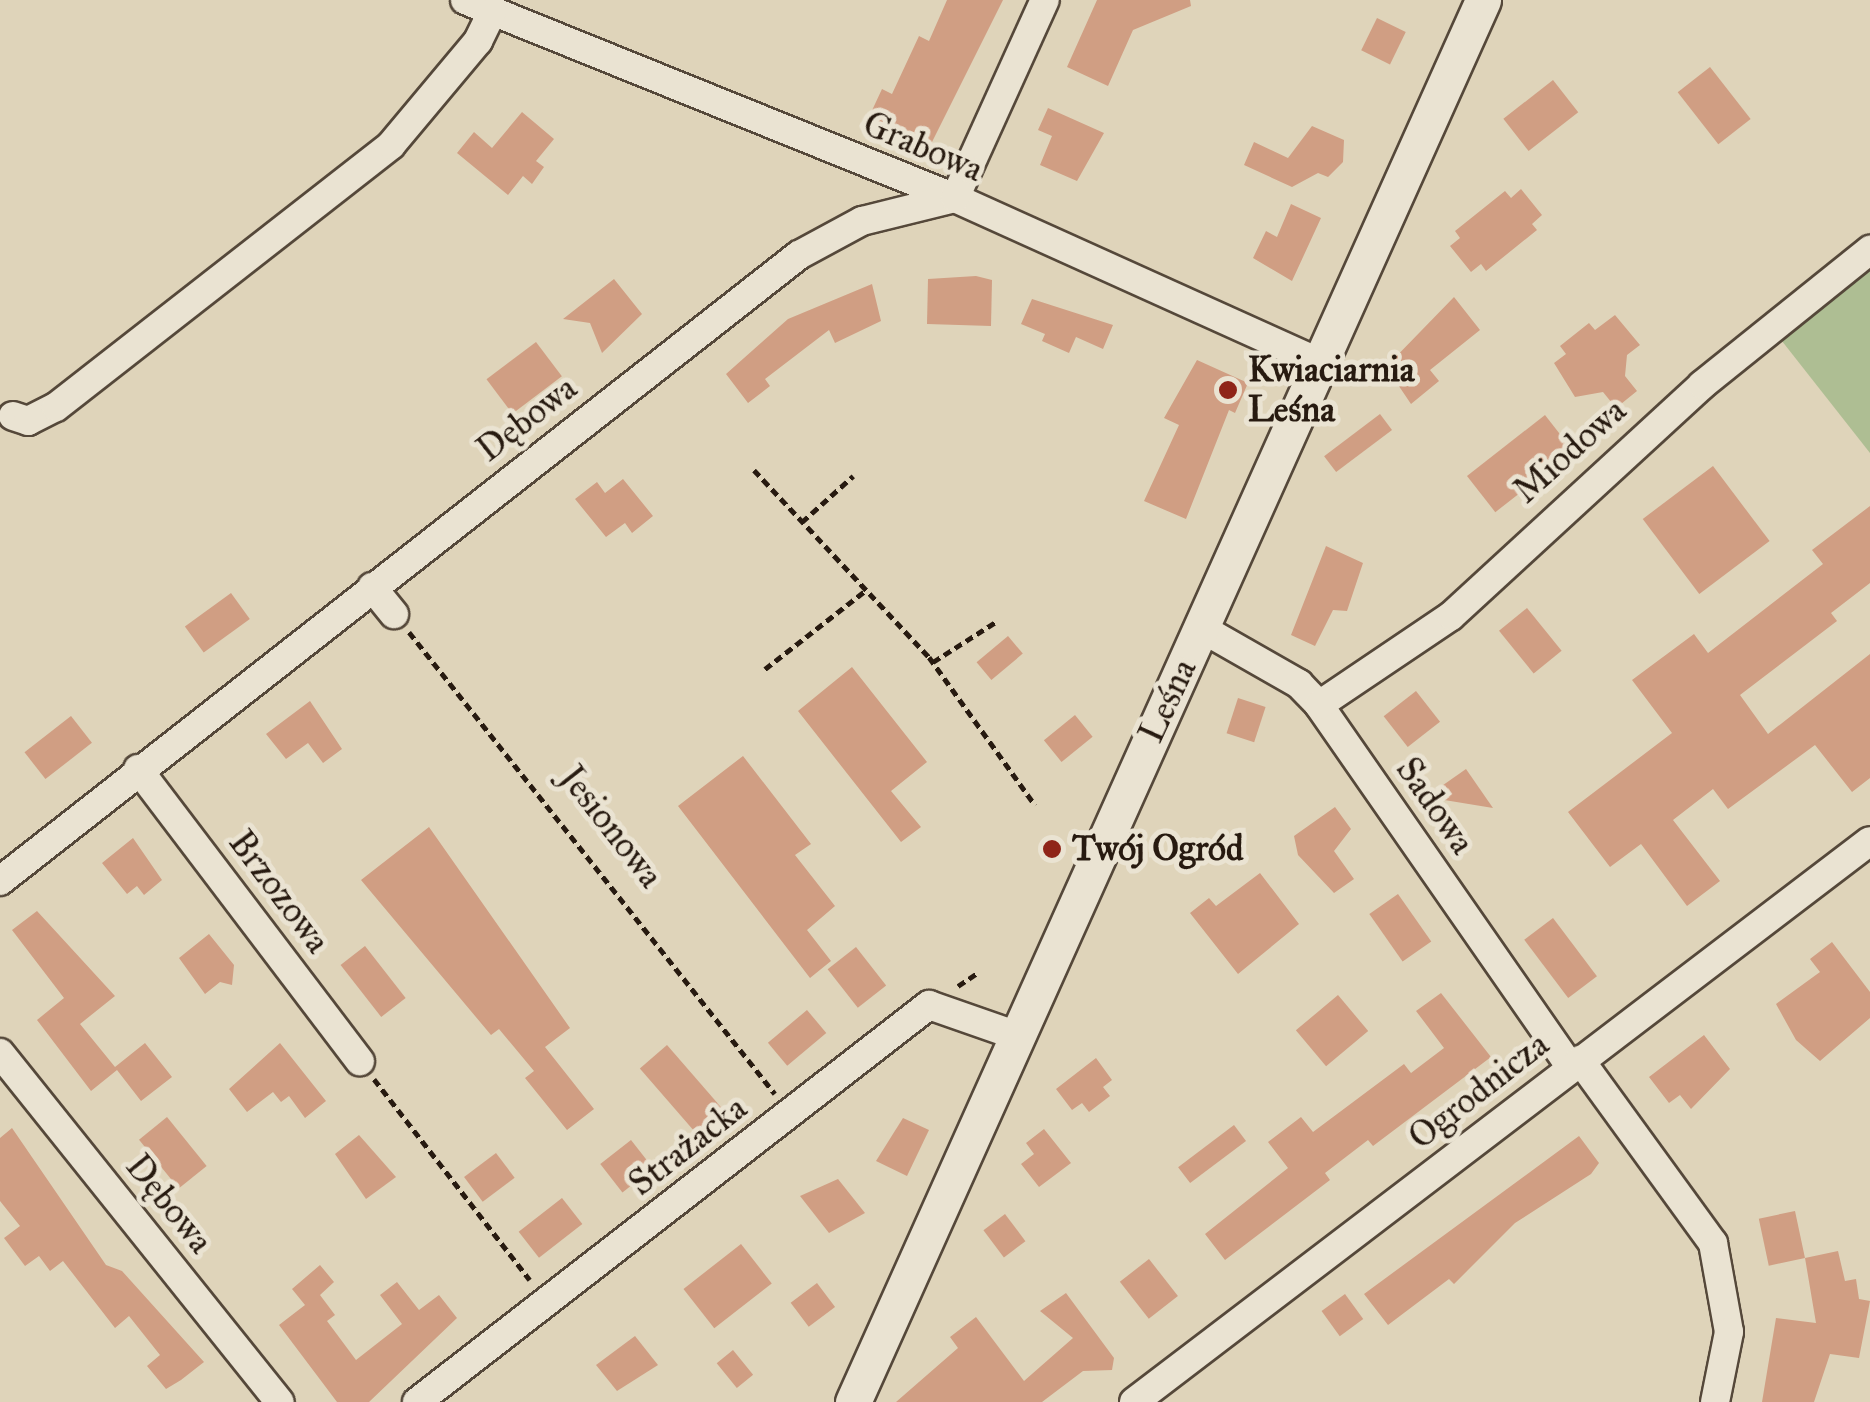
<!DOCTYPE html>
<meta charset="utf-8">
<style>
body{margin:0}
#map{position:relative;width:1870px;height:1402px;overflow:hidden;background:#dfd4ba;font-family:"IM FELL Great Primer",serif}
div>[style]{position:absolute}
.green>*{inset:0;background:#aebe93}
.building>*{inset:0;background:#d09e83;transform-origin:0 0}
.path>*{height:5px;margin-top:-2.5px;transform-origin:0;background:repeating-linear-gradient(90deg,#271a10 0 8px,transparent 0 13px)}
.roads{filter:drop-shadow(2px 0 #55483a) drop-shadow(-2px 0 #55483a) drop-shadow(0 2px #55483a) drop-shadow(0 -2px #55483a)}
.minor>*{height:28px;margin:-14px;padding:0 14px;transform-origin:14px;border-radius:14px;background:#eae3d2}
.tertiary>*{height:35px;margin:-17.5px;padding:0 17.5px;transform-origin:17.5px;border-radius:17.5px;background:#eae3d2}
.dots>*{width:28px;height:28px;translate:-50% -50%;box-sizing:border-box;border:5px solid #eae3d2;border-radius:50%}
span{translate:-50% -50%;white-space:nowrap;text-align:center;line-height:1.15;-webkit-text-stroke:10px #eae3d2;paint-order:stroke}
.street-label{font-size:35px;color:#271a10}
.poi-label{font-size:35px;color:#271a10;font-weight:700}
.left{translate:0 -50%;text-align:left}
</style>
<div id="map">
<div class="green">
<i style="clip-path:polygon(1870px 265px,1870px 453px,1778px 336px)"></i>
</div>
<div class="building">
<i style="clip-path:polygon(947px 0,1003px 0,930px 146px,868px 119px,882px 89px,892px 94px,919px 36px,929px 41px)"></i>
<i style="clip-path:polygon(1097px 0,1190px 0,1191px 6px,1133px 30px,1108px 86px,1067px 67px)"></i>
<i style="left:1377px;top:18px;width:32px;height:36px;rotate:26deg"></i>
<i style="left:1710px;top:67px;width:66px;height:41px;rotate:52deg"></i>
<i style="left:1553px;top:80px;width:41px;height:63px;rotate:52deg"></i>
<i style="clip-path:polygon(1048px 108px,1104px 133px,1077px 181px,1040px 165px,1052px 136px,1038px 130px)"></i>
<i style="clip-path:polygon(522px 112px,554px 139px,536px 161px,544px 167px,532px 184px,523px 176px,508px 195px,457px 153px,474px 132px,492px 148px)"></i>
<i style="clip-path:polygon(1312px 126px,1344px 140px,1343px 162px,1328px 177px,1318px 173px,1292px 187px,1244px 165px,1254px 142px,1288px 158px)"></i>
<i style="clip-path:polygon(1521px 189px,1542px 215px,1532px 224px,1537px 230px,1486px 271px,1481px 264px,1471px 272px,1450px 246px,1460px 238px,1455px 231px,1505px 191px,1511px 198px)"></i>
<i style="clip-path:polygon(1291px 204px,1321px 218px,1292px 281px,1253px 258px,1266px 231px,1277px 237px)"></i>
<i style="clip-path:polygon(976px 276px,992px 280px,991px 326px,927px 324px,928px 279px)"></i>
<i style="clip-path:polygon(614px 279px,642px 314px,602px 353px,590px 323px,563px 319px)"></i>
<i style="clip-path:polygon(872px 284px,881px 321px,835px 343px,829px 330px,765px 379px,770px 386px,748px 403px,726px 374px,788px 319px)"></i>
<i style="clip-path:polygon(1454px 297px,1480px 330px,1430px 370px,1439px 381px,1411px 404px,1386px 367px)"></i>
<i style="clip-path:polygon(1032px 299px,1113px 325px,1103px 349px,1076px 337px,1069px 353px,1042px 341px,1045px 334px,1021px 324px)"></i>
<i style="clip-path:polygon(1615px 315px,1640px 345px,1627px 355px,1625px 376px,1637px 391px,1616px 408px,1603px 392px,1575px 397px,1554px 363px,1566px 354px,1560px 346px,1589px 323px,1595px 330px)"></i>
<i style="left:536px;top:342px;width:43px;height:62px;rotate:53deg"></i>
<i style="clip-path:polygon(1197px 360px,1248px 383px,1235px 413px,1229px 410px,1186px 519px,1144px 501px,1179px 425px,1164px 418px)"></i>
<i style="left:1380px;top:414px;width:20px;height:70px;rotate:53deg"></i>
<i style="left:1545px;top:415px;width:46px;height:99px;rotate:52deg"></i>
<i style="left:1713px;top:466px;width:94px;height:88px;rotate:53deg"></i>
<i style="clip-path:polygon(623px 479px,653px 516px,632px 533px,625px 523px,606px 537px,575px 499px,597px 482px,605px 493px)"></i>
<i style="clip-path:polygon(1870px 506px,1870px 583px,1831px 613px,1837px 621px,1740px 695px,1768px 734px,1870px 654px,1870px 778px,1852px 792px,1815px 745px,1728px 809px,1713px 789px,1673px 820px,1720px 881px,1687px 906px,1641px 844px,1610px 867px,1568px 812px,1672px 733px,1632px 680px,1694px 634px,1708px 653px,1823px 564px,1812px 550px)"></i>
<i style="clip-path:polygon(1326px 546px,1363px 563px,1347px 611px,1333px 610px,1315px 646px,1291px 635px)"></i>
<i style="left:231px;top:593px;width:32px;height:57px;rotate:54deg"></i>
<i style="left:1527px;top:608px;width:55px;height:36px;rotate:51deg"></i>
<i style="left:1008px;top:636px;width:23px;height:41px;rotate:50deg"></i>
<i style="clip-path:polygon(852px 667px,927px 762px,891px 791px,921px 827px,901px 842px,798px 711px)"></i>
<i style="left:1416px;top:691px;width:39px;height:41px;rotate:52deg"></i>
<i style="left:1238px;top:698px;width:29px;height:37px;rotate:18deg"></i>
<i style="clip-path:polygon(310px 701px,342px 749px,323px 763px,308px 743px,286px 759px,266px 734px)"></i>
<i style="left:1075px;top:715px;width:28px;height:40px;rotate:51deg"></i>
<i style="left:71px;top:716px;width:34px;height:59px;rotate:52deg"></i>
<i style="clip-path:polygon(743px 756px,811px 844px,795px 855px,835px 906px,807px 930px,831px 961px,810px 978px,678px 806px)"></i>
<i style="clip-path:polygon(1466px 769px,1493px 808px,1426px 797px)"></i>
<i style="clip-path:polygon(1335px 807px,1351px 829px,1334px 851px,1354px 879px,1334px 893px,1298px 855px,1294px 836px)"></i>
<i style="clip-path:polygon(429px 827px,570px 1028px,545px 1047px,594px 1109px,567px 1130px,525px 1078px,534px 1071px,499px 1029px,491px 1035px,361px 880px)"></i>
<i style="clip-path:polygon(133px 838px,162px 880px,144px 895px,137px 886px,127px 894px,102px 863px)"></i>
<i style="clip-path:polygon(1260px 873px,1299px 924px,1238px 974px,1190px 913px,1209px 898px,1216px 906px)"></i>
<i style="left:1398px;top:894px;width:58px;height:35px;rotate:55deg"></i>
<i style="clip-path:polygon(37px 911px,115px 996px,80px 1024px,115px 1067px,145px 1043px,172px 1077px,141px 1101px,117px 1070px,91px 1091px,37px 1020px,64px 998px,12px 930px)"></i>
<i style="left:1553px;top:918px;width:73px;height:36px;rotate:53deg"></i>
<i style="clip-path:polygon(209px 934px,234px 965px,232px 985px,220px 982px,205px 994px,179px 958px)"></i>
<i style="clip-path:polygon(1832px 942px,1870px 992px,1870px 1018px,1820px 1061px,1796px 1040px,1776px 1004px,1820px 972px,1810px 959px)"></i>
<i style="left:365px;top:946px;width:66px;height:31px;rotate:52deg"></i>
<i style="left:856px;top:947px;width:49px;height:36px;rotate:52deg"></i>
<i style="clip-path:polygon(1441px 993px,1491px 1057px,1373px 1146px,1368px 1140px,1325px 1173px,1330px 1180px,1225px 1260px,1205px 1234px,1288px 1168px,1268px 1142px,1301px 1117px,1313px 1132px,1404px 1064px,1411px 1073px,1444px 1048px,1416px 1011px)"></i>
<i style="left:1338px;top:995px;width:47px;height:55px;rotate:50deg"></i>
<i style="left:807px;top:1010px;width:30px;height:51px;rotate:50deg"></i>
<i style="clip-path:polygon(1704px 1035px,1730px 1069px,1691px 1109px,1680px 1095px,1669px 1103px,1649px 1077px)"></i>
<i style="clip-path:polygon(280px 1043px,326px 1101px,305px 1118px,289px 1096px,281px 1102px,273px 1092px,247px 1112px,229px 1089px)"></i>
<i style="left:667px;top:1045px;width:91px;height:36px;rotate:49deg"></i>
<i style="clip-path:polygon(1096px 1058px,1112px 1080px,1103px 1087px,1110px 1096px,1089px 1112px,1082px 1103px,1072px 1110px,1056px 1089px)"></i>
<i style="left:167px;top:1117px;width:63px;height:36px;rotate:51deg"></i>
<i style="clip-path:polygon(903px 1118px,929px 1130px,907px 1176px,876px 1161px)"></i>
<i style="left:1234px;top:1125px;width:20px;height:70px;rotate:53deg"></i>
<i style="clip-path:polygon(12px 1128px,106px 1265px,122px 1271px,204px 1362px,181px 1380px,166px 1389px,147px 1366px,160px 1355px,129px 1316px,115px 1328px,63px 1261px,50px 1271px,39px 1256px,25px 1266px,4px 1238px,20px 1226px,0 1201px,0 1138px)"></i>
<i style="clip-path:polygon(1044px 1129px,1071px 1163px,1039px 1187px,1021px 1164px,1034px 1154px,1026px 1143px)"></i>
<i style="clip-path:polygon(359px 1135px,396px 1177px,366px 1199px,335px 1154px)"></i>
<i style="clip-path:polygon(1579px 1136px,1599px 1163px,1591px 1174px,1515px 1223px,1454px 1284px,1449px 1279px,1388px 1325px,1364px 1294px)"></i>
<i style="left:631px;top:1140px;width:36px;height:39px;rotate:52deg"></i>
<i style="left:496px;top:1153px;width:31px;height:40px;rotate:53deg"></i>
<i style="clip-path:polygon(838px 1179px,865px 1213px,829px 1233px,800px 1196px)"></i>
<i style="left:562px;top:1198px;width:33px;height:55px;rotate:52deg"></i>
<i style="left:1795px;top:1211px;width:48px;height:37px;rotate:78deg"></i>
<i style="left:1005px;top:1214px;width:34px;height:27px;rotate:53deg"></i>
<i style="left:741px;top:1244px;width:50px;height:73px;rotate:52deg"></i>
<i style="clip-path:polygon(1838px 1251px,1845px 1281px,1856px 1279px,1859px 1299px,1870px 1301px,1859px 1358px,1830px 1354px,1814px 1402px,1762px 1402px,1776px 1318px,1816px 1323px,1805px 1258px)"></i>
<i style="left:1149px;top:1259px;width:47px;height:37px;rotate:52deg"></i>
<i style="clip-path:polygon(320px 1265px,334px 1282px,320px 1295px,335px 1315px,327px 1321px,356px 1360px,402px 1324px,380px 1295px,397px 1282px,419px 1310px,439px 1295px,457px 1318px,369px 1402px,337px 1402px,279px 1325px,305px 1305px,292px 1289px)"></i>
<i style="left:817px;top:1283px;width:30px;height:33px;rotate:53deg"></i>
<i style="clip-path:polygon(1066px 1293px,1114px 1358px,1112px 1370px,1083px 1371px,1042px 1402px,896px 1402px,958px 1348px,950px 1337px,976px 1317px,1024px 1381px,1073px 1338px,1040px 1311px)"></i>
<i style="left:1345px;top:1294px;width:31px;height:29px;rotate:54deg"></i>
<i style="clip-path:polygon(635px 1336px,658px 1365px,617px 1391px,596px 1365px)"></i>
<i style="left:733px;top:1350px;width:32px;height:21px;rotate:51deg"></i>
</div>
<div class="path">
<i style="left:754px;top:470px;width:256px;rotate:46.9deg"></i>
<i style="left:929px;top:657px;width:182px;rotate:54.4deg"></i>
<i style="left:802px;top:522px;width:69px;rotate:-42deg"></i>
<i style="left:409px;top:632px;width:589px;rotate:51.61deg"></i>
<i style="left:933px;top:662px;width:76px;rotate:-32.6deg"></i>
<i style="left:765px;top:669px;width:128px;rotate:-38deg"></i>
<i style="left:958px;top:986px;width:22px;rotate:-34deg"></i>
<i style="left:374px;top:1079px;width:254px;rotate:52.2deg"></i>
</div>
<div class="roads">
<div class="minor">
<i style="left:465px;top:0;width:528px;rotate:22deg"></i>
<i style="left:955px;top:198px;width:401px;rotate:24.3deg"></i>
<i style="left:13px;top:416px;width:16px;rotate:18deg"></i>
<i style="left:28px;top:421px;width:31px;rotate:-27deg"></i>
<i style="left:56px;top:407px;width:425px;rotate:-38deg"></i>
<i style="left:391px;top:145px;width:136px;rotate:-50.1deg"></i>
<i style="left:478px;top:41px;width:32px;rotate:-64deg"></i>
<i style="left:372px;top:587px;width:35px;rotate:51deg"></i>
<i style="left:1201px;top:628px;width:113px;rotate:29.7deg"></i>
<i style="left:1299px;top:684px;width:29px;rotate:46deg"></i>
<i style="left:1319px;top:705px;width:441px;rotate:55.2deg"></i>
<i style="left:1319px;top:705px;width:159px;rotate:-34deg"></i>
<i style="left:1451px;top:616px;width:341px;rotate:-42.6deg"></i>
<i style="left:1702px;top:385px;width:216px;rotate:-38.8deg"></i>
<i style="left:138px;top:769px;width:367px;rotate:52.8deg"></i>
<i style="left:0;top:881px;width:1015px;rotate:-38.08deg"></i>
<i style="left:799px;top:255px;width:72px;rotate:-28.4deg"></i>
<i style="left:862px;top:221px;width:96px;rotate:-13.9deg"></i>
<i style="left:955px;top:198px;width:217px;rotate:-65.6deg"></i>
<i style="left:0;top:1053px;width:447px;rotate:51.3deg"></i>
<i style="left:1580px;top:1060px;width:226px;rotate:54deg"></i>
<i style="left:1713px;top:1243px;width:90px;rotate:79.8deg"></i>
<i style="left:1729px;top:1332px;width:71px;rotate:101.3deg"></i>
<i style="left:417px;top:1402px;width:648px;rotate:-37.79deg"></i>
<i style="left:929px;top:1005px;width:94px;rotate:19.2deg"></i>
<i style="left:1134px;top:1402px;width:925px;rotate:-37.32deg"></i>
</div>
<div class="tertiary">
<i style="left:853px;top:1402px;width:1537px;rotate:-65.8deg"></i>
</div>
</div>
<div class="dots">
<i style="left:1228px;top:390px;background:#8f2418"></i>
<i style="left:1052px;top:849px;background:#8f2418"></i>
</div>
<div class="street-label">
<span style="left:923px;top:147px;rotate:23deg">Grabowa</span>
<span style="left:527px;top:419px;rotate:-38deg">Dębowa</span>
<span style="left:1570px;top:451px;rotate:-42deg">Miodowa</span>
<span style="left:1168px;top:701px;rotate:-65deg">Leśna</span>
<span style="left:1435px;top:806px;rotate:55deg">Sadowa</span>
<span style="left:611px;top:827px;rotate:52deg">Jesionowa</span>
<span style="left:279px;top:892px;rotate:53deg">Brzozowa</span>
<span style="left:1479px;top:1091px;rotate:-38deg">Ogrodnicza</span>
<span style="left:688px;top:1146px;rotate:-38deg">Strażacka</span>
<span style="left:169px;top:1204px;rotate:51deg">Dębowa</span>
</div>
<div class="poi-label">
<span class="left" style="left:1248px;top:390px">Kwiaciarnia<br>Leśna</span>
<span class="left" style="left:1072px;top:849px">Twój Ogród</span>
</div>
</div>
